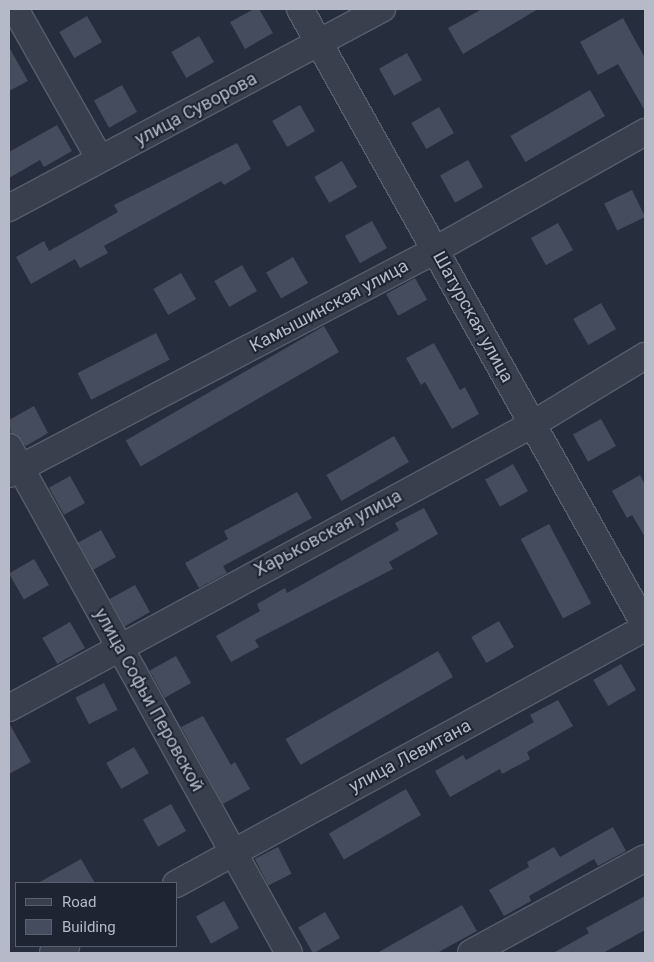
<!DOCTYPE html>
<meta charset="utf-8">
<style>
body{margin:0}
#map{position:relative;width:654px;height:962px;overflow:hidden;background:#262d3d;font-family:Roboto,sans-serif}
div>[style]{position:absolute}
.building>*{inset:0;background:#454c5e;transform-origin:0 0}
.roads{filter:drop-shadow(1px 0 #585d6b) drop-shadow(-1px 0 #585d6b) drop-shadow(0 1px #585d6b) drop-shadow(0 -1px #585d6b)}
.minor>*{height:26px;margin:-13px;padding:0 13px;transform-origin:13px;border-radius:13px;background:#3a3f4d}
span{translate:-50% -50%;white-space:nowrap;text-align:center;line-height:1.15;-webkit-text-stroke:4px #1f2432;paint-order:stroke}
.street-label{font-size:18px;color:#b6bac8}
.frame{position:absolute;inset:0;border:10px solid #b6bac8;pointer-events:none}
.legend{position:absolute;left:15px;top:882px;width:162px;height:65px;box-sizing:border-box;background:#1f2432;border:1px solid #5b606e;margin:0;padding:6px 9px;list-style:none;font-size:15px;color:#b6bac8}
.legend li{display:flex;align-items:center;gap:10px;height:25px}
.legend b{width:25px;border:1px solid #5b606e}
</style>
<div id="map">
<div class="building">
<i style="clip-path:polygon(254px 9px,259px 9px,273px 33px,245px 49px,230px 22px)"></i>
<i style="clip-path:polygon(482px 9px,538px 9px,463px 54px,448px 28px)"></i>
<i style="left:87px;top:16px;width:30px;height:32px;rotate:60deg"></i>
<i style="clip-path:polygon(623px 18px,645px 58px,645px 111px,618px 64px,598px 75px,580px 42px)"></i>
<i style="left:199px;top:36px;width:30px;height:32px;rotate:60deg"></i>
<i style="clip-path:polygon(9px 47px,28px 81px,9px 91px)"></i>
<i style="left:407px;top:53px;width:31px;height:32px;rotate:61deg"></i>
<i style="left:122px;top:85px;width:31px;height:32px;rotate:61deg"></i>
<i style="left:590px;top:90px;width:30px;height:92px;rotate:60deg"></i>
<i style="left:300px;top:105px;width:30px;height:32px;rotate:60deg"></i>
<i style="left:439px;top:107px;width:30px;height:32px;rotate:60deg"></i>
<i style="clip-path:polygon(57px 125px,72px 151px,44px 167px,40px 160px,9px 178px,9px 152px)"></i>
<i style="clip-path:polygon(237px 143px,251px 169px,224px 185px,221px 181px,104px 246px,108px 253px,80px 268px,75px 259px,31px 284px,16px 257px,44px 241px,49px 251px,118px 212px,114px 205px)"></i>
<i style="left:468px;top:160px;width:31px;height:32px;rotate:61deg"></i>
<i style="left:342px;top:161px;width:30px;height:32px;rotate:60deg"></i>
<i style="left:632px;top:190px;width:30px;height:31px;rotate:64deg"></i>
<i style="left:372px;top:221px;width:31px;height:31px;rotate:61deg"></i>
<i style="left:558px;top:223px;width:31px;height:31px;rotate:61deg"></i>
<i style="left:293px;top:257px;width:30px;height:31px;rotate:60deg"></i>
<i style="left:242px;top:265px;width:30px;height:32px;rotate:60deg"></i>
<i style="left:181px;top:273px;width:30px;height:32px;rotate:60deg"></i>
<i style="left:415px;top:278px;width:25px;height:33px;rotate:61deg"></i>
<i style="left:601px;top:303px;width:30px;height:32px;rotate:60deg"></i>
<i style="left:324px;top:326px;width:30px;height:229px;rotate:60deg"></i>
<i style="left:156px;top:333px;width:30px;height:88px;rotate:63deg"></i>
<i style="clip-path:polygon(434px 343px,460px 390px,465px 387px,479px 414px,452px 429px,425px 382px,421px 385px,406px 358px)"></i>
<i style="clip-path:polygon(34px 406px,48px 433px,26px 446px,11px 433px,9px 420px)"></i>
<i style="left:601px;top:419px;width:31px;height:32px;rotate:61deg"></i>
<i style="left:394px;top:436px;width:30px;height:78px;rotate:60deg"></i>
<i style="left:513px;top:464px;width:31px;height:32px;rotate:61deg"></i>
<i style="clip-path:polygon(640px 475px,645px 485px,645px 537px,632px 515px,627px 518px,612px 491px)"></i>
<i style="left:70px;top:476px;width:31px;height:24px;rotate:61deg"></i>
<i style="clip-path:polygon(297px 492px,312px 518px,223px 566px,227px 573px,199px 588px,185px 563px,228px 539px,224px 531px)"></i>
<i style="clip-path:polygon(424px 508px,438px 534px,389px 562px,393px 569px,255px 640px,259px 647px,231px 662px,216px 636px,260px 611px,257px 604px,285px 588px,287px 593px,399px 530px,395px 523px)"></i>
<i style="left:549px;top:524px;width:90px;height:32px;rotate:62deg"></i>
<i style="left:101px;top:530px;width:31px;height:26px;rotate:61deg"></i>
<i style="left:34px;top:559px;width:30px;height:29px;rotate:60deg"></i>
<i style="left:135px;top:585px;width:31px;height:29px;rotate:61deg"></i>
<i style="left:499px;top:621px;width:30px;height:32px;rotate:60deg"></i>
<i style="left:70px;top:622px;width:30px;height:32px;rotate:60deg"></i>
<i style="left:438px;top:651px;width:30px;height:176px;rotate:60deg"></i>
<i style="left:176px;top:656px;width:31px;height:30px;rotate:61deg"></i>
<i style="left:621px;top:664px;width:30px;height:32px;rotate:60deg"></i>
<i style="left:104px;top:683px;width:30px;height:32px;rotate:63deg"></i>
<i style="clip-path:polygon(558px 700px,573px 726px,527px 752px,530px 759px,502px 774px,500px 769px,450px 797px,435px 771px,463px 755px,466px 760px,534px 722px,530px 715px)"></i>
<i style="clip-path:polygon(203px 716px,231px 765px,235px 762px,250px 789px,223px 804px,181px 727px)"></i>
<i style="clip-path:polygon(9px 723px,31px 762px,9px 774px)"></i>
<i style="left:134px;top:747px;width:30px;height:32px;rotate:60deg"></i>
<i style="left:406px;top:789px;width:30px;height:89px;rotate:60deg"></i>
<i style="left:171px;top:804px;width:31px;height:32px;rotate:61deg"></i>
<i style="clip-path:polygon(613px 827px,626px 851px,598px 866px,594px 859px,529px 896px,531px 901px,504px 916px,489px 890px,529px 867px,527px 862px,554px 847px,560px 857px)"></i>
<i style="left:278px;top:847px;width:30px;height:26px;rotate:63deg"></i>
<i style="clip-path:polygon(81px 859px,95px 883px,38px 883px)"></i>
<i style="clip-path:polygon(645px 896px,645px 930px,603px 953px,553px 953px,589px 933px,586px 928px)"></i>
<i style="left:224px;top:901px;width:31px;height:32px;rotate:61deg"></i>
<i style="clip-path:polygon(462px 905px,477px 931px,437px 953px,377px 953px)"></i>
<i style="left:325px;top:912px;width:30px;height:31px;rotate:60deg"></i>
</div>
<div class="roads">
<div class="minor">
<i style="left:15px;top:9px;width:172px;rotate:60.5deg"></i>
<i style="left:300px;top:9px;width:706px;rotate:60.75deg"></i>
<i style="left:9px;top:208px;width:423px;rotate:-28.1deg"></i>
<i style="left:9px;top:447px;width:578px;rotate:61.04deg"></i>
<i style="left:9px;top:474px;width:481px;rotate:-27.7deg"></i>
<i style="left:435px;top:250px;width:241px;rotate:-29.3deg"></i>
<i style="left:9px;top:708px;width:596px;rotate:-28.46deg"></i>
<i style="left:533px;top:424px;width:131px;rotate:-31.3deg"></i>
<i style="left:176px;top:884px;width:534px;rotate:-28.63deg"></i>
<i style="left:53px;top:953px;width:15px;rotate:-28deg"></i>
<i style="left:471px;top:953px;width:198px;rotate:-28.6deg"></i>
</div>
</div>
<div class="street-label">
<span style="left:196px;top:109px;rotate:-28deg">улица Суворова</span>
<span style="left:329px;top:306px;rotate:-28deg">Камышинская улица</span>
<span style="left:473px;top:317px;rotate:61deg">Шатурская улица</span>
<span style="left:328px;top:533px;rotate:-28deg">Харьковская улица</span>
<span style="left:149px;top:700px;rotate:61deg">улица Софьи Перовской</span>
<span style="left:410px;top:756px;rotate:-28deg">улица Левитана</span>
</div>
<div class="frame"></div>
<ul class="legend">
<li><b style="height:6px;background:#3a3f4d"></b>Road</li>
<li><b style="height:14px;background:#454c5e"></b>Building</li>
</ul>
</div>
